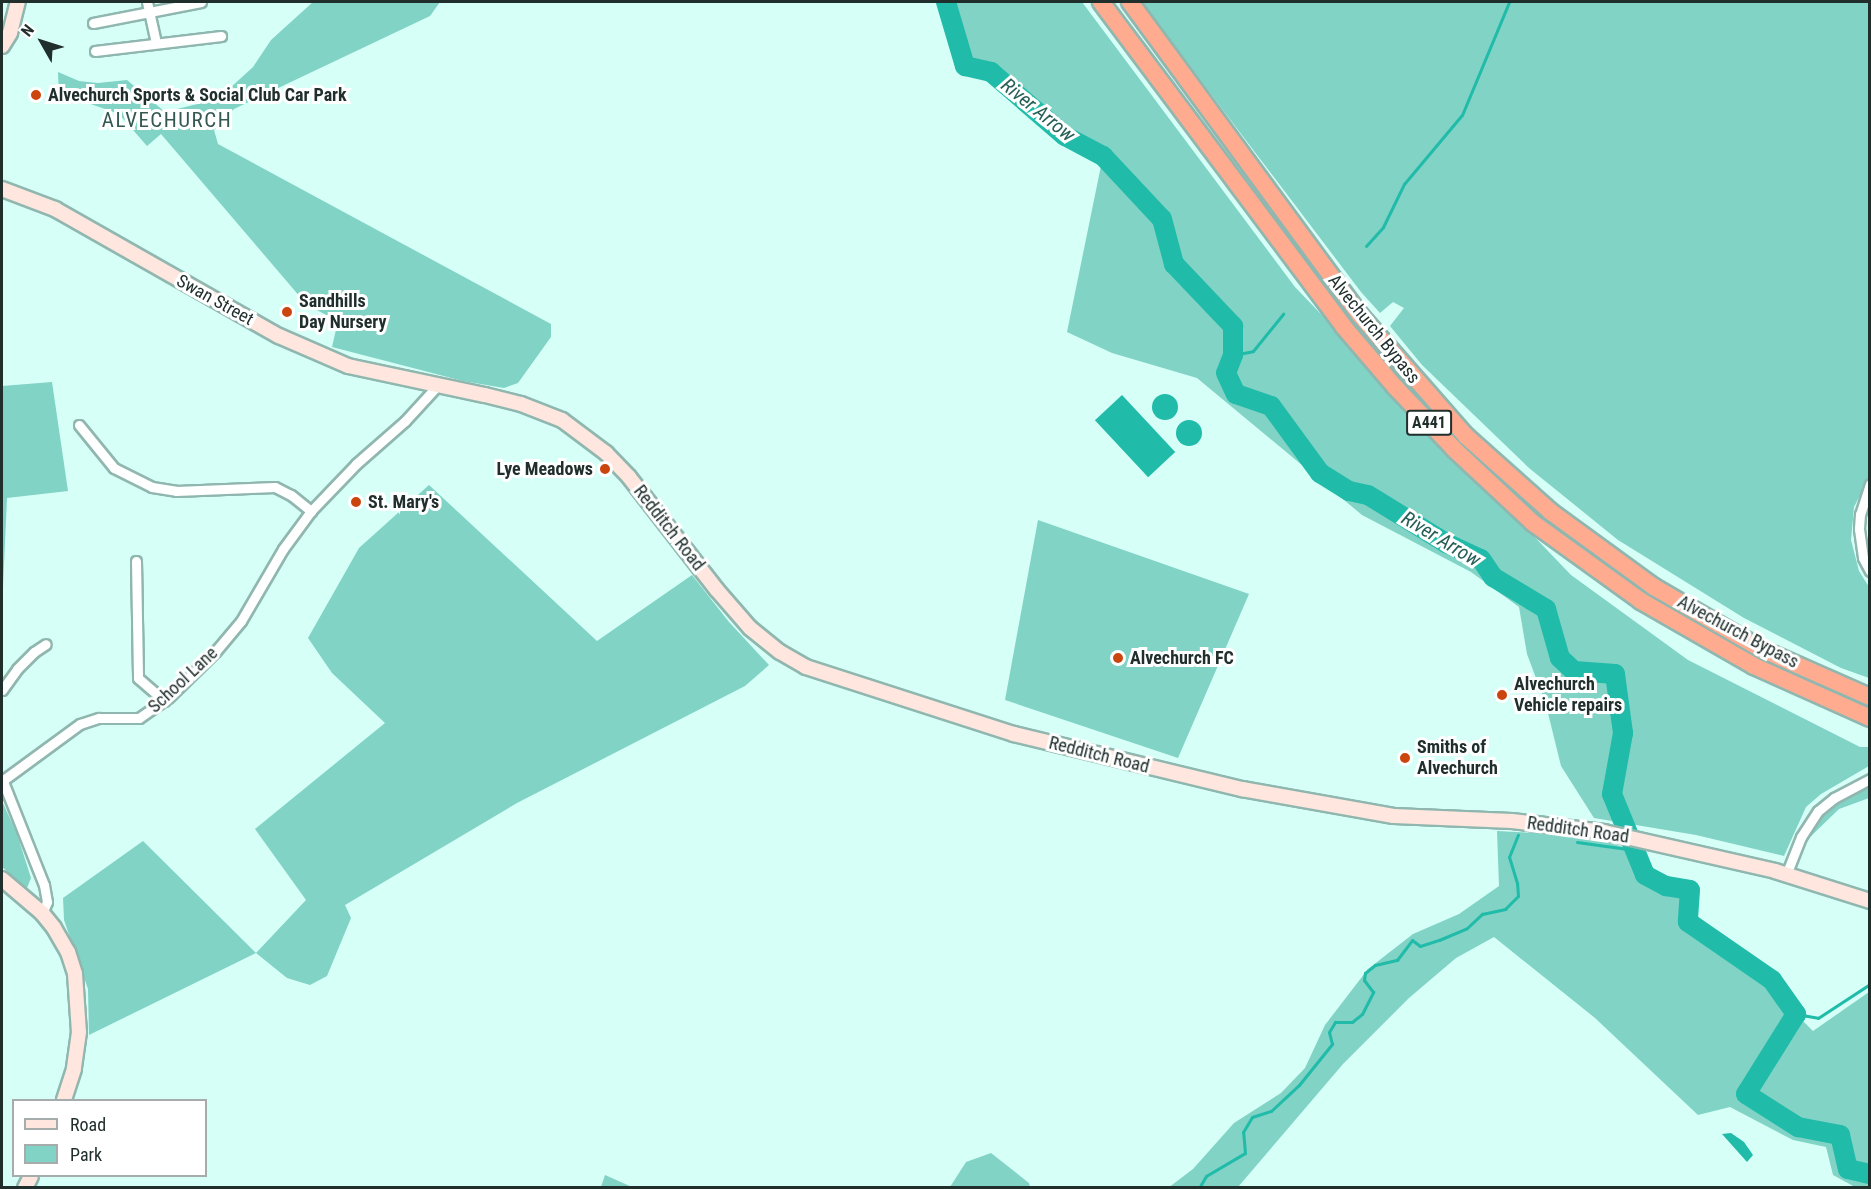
<!DOCTYPE html>
<style>
body{margin:0}
#map{position:relative;width:1871px;height:1189px;overflow:hidden;background:#d6fff7;font-family:"Roboto Condensed",sans-serif}
div>[style]{position:absolute}
.green>*{inset:0;background:#80d3c5}
.water>*{inset:0;background:#20bba9;transform-origin:0 0}
.round{border-radius:50%}
.stream>*{height:3px;margin:-1.5px;padding:0 1.5px;transform-origin:1.5px;border-radius:1.5px;background:#20bba9}
.river>*{height:20px;margin:-10px;padding:0 10px;transform-origin:10px;border-radius:10px;background:#20bba9}
.roads{filter:drop-shadow(2px 0 #90b7af) drop-shadow(-2px 0 #90b7af) drop-shadow(0 2px #90b7af) drop-shadow(0 -2px #90b7af)}
.street>*{height:9px;margin:-4.5px;padding:0 4.5px;transform-origin:4.5px;border-radius:4.5px;background:#fff}
.secondary>*{height:14px;margin:-7px;padding:0 7px;transform-origin:7px;border-radius:7px;background:#ffe6de}
.highway>*{height:16px;margin:-8px;padding:0 8px;transform-origin:8px;border-radius:8px;background:#ffab90}
.dots>*{width:16px;height:16px;translate:-50% -50%;box-sizing:border-box;border:3px solid #fff;border-radius:50%}
span{translate:-50% -50%;white-space:nowrap;text-align:center;line-height:1.15;-webkit-text-stroke:6px #fff;paint-order:stroke}
.shield-label span{padding:2px 4px;background:#fff;border:2px solid;border-radius:4px;-webkit-text-stroke-width:0}
.shield-label{font-size:16px;color:#202f2c;font-weight:700}
.poi-label{font-size:18px;color:#202f2c;font-weight:700}
.left{translate:0 -50%;text-align:left}
.right{translate:-100% -50%;text-align:right}
.street-label{font-size:18px;color:#202f2c}
.water-label{font-size:20px;color:#265f56;font-style:italic}
.quarter-label{font-size:21px;color:#345852;letter-spacing:1.5px}
.frame{position:absolute;inset:0;border:3px solid #202f2c;pointer-events:none}
.legend{position:absolute;left:12px;top:1099px;width:195px;height:78px;box-sizing:border-box;background:#fff;border:2px solid #a6acab;margin:0;padding:8px 10px;list-style:none;font-size:18px;color:#202f2c}
.legend li{display:flex;align-items:center;gap:12px;height:30px}
.legend b{width:30px;border:2px solid #a6acab}
.north{position:absolute;left:12px;top:12px;width:60px;height:60px;-webkit-text-stroke:4px #fff;paint-order:stroke;rotate:309deg;font-size:16px;font-weight:700;line-height:24px;text-align:center;color:#202f2c}
.north::after{content:'';display:block;margin:auto;width:21px;height:27px;background:#202f2c;clip-path:polygon(50% 0,100% 100%,50% 72%,0 100%)}
</style>
<div id="map">
<div class="green">
<i style="clip-path:polygon(313px 2px,440px 2px,430px 16px,234px 109px,214px 130px,218px 144px,551px 324px,551px 337px,518px 383px,504px 388px,463px 381px,332px 347px,338px 321px,307px 305px,161px 134px,147px 146px,119px 114px,68px 96px,66px 98px,59px 97px,58px 72px,79px 81px,98px 83px,127px 80px,165px 112px,218px 99px,253px 67px,271px 40px)"></i>
<i style="clip-path:polygon(946px 2px,1082px 2px,1295px 287px,1571px 575px,1688px 660px,1860px 747px,1869px 747px,1869px 766px,1821px 794px,1806px 807px,1784px 856px,1696px 835px,1594px 818px,1561px 766px,1546px 705px,1527px 654px,1519px 607px,1471px 572px,1362px 515px,1197px 378px,1112px 353px,1067px 332px,1103px 156px,1065px 136px,991px 72px,965px 66px)"></i>
<i style="clip-path:polygon(1141px 2px,1869px 2px,1870px 476px,1854px 507px,1851px 540px,1859px 571px,1869px 587px,1869px 678px,1841px 668px,1744px 618px,1618px 540px,1529px 468px,1422px 365px,1390px 326px,1404px 308px,1393px 302px,1380px 313px,1361px 292px)"></i>
<i style="clip-path:polygon(52px 382px,68px 491px,7px 498px,2px 610px,2px 386px)"></i>
<i style="clip-path:polygon(429px 485px,597px 641px,692px 575px,729px 622px,769px 665px,745px 686px,517px 803px,345px 905px,351px 918px,327px 976px,310px 985px,287px 978px,256px 953px,89px 1035px,88px 989px,64px 920px,63px 898px,143px 841px,256px 953px,306px 900px,255px 829px,385px 723px,332px 673px,308px 638px,359px 548px)"></i>
<i style="clip-path:polygon(1038px 520px,1249px 594px,1178px 758px,1005px 700px)"></i>
<i style="clip-path:polygon(1869px 786px,1869px 798px,1839px 809px,1807px 840px,1823px 814px,1836px 802px)"></i>
<i style="clip-path:polygon(2px 801px,17px 834px,31px 878px,27px 888px,2px 867px)"></i>
<i style="clip-path:polygon(1545px 830px,1603px 841px,1634px 850px,1645px 875px,1666px 886px,1690px 890px,1689px 922px,1772px 980px,1796px 1014px,1813px 1031px,1869px 992px,1869px 1187px,1855px 1187px,1833px 1175px,1826px 1147px,1793px 1140px,1730px 1107px,1698px 1115px,1595px 1018px,1494px 937px,1456px 958px,1409px 998px,1343px 1064px,1238px 1187px,1168px 1188px,1193px 1169px,1234px 1123px,1281px 1093px,1305px 1068px,1325px 1025px,1368px 969px,1413px 934px,1459px 914px,1499px 886px,1497px 831px,1533px 833px)"></i>
<i style="clip-path:polygon(991px 1153px,1029px 1183px,1030px 1187px,950px 1187px,966px 1162px)"></i>
<i style="clip-path:polygon(605px 1175px,632px 1187px,601px 1187px)"></i>
</div>
<div class="water">
<i class="round" style="left:1152px;top:394px;width:26px;height:26px"></i>
<i style="left:1122px;top:395px;width:78px;height:37px;rotate:47deg"></i>
<i class="round" style="left:1176px;top:420px;width:26px;height:26px"></i>
<i style="clip-path:polygon(1731px 1133px,1744px 1142px,1753px 1155px,1747px 1162px,1722px 1134px)"></i>
</div>
<div class="stream">
<i style="left:1366px;top:246px;width:25px;rotate:-48deg"></i>
<i style="left:1383px;top:227px;width:48px;rotate:-64deg"></i>
<i style="left:1404px;top:184px;width:90px;rotate:-50deg"></i>
<i style="left:1462px;top:115px;width:122px;rotate:-67.4deg"></i>
<i style="left:1233px;top:355px;width:20px;rotate:-11deg"></i>
<i style="left:1253px;top:351px;width:48px;rotate:-51deg"></i>
<i style="left:1577px;top:842px;width:58px;rotate:8deg"></i>
<i style="left:1796px;top:1014px;width:22px;rotate:10deg"></i>
<i style="left:1818px;top:1018px;width:62px;rotate:-33.2deg"></i>
<i style="left:1181px;top:1188px;width:12px"></i>
<i style="left:1199px;top:1188px;width:14px;rotate:-60deg"></i>
<i style="left:1206px;top:1176px;width:45px;rotate:-30.5deg"></i>
<i style="left:1245px;top:1153px;width:21px;rotate:-95deg"></i>
<i style="left:1243px;top:1132px;width:17px;rotate:-59deg"></i>
<i style="left:1252px;top:1117px;width:20px;rotate:-18deg"></i>
<i style="left:1271px;top:1111px;width:38px;rotate:-43deg"></i>
<i style="left:1299px;top:1085px;width:53px;rotate:-51.2deg"></i>
<i style="left:1332px;top:1044px;width:12px;rotate:-104deg"></i>
<i style="left:1329px;top:1032px;width:12px;rotate:-59deg"></i>
<i style="left:1335px;top:1022px;width:17px"></i>
<i style="left:1352px;top:1022px;width:13px;rotate:-39deg"></i>
<i style="left:1362px;top:1014px;width:25px;rotate:-63deg"></i>
<i style="left:1373px;top:992px;width:15px;rotate:-127deg"></i>
<i style="left:1364px;top:980px;width:7px;rotate:-82deg"></i>
<i style="left:1365px;top:973px;width:13px;rotate:-39deg"></i>
<i style="left:1375px;top:965px;width:23px;rotate:-13deg"></i>
<i style="left:1397px;top:960px;width:25px;rotate:-53deg"></i>
<i style="left:1412px;top:940px;width:10px;rotate:37deg"></i>
<i style="left:1420px;top:946px;width:20px;rotate:-18deg"></i>
<i style="left:1439px;top:940px;width:30px;rotate:-23deg"></i>
<i style="left:1467px;top:928px;width:21px;rotate:-43deg"></i>
<i style="left:1482px;top:914px;width:24px;rotate:-12deg"></i>
<i style="left:1505px;top:909px;width:18px;rotate:-45deg"></i>
<i style="left:1518px;top:896px;width:13px;rotate:-94deg"></i>
<i style="left:1517px;top:883px;width:27px;rotate:-107deg"></i>
<i style="left:1509px;top:857px;width:24px;rotate:-68deg"></i>
</div>
<div class="river">
<i style="left:946px;top:2px;width:67px;rotate:73.5deg"></i>
<i style="left:965px;top:66px;width:27px;rotate:13deg"></i>
<i style="left:991px;top:72px;width:98px;rotate:40.9deg"></i>
<i style="left:1065px;top:136px;width:43px;rotate:27.8deg"></i>
<i style="left:1103px;top:156px;width:86px;rotate:46.9deg"></i>
<i style="left:1162px;top:219px;width:47px;rotate:75.1deg"></i>
<i style="left:1174px;top:264px;width:86px;rotate:46.4deg"></i>
<i style="left:1233px;top:326px;width:29px;rotate:90deg"></i>
<i style="left:1233px;top:355px;width:19px;rotate:111deg"></i>
<i style="left:1226px;top:373px;width:23px;rotate:65deg"></i>
<i style="left:1236px;top:394px;width:37px;rotate:19deg"></i>
<i style="left:1271px;top:406px;width:83px;rotate:53.8deg"></i>
<i style="left:1320px;top:473px;width:34px;rotate:32deg"></i>
<i style="left:1349px;top:491px;width:19px;rotate:12deg"></i>
<i style="left:1368px;top:495px;width:92px;rotate:31.6deg"></i>
<i style="left:1446px;top:543px;width:38px;rotate:25deg"></i>
<i style="left:1481px;top:559px;width:22px;rotate:56deg"></i>
<i style="left:1493px;top:577px;width:62px;rotate:31.1deg"></i>
<i style="left:1546px;top:609px;width:51px;rotate:74.1deg"></i>
<i style="left:1560px;top:658px;width:19px;rotate:43deg"></i>
<i style="left:1574px;top:671px;width:41px;rotate:4.2deg"></i>
<i style="left:1615px;top:674px;width:60px;rotate:82.3deg"></i>
<i style="left:1623px;top:733px;width:62px;rotate:100.2deg"></i>
<i style="left:1612px;top:794px;width:87px;rotate:67.8deg"></i>
<i style="left:1645px;top:875px;width:24px;rotate:28deg"></i>
<i style="left:1666px;top:886px;width:24px;rotate:9deg"></i>
<i style="left:1690px;top:890px;width:32px;rotate:94deg"></i>
<i style="left:1688px;top:922px;width:102px;rotate:34.6deg"></i>
<i style="left:1772px;top:980px;width:42px;rotate:54.8deg"></i>
<i style="left:1796px;top:1014px;width:94px;rotate:122deg"></i>
<i style="left:1746px;top:1094px;width:62px;rotate:32.4deg"></i>
<i style="left:1798px;top:1127px;width:43px;rotate:10.8deg"></i>
<i style="left:1840px;top:1135px;width:35px;rotate:77deg"></i>
<i style="left:1848px;top:1169px;width:23px;rotate:13deg"></i>
</div>
<div class="roads">
<div class="street">
<i style="left:147px;top:2px;width:42px;rotate:77.6deg"></i>
<i style="left:93px;top:23px;width:110px;rotate:-11deg"></i>
<i style="left:95px;top:51px;width:127px;rotate:-6.8deg"></i>
<i style="left:79px;top:425px;width:55px;rotate:50.9deg"></i>
<i style="left:114px;top:468px;width:42px;rotate:26.6deg"></i>
<i style="left:152px;top:487px;width:24px;rotate:9deg"></i>
<i style="left:176px;top:491px;width:99px;rotate:-2.3deg"></i>
<i style="left:275px;top:487px;width:18px;rotate:27deg"></i>
<i style="left:291px;top:495px;width:26px;rotate:39deg"></i>
<i style="left:1870px;top:484px;width:32px;rotate:108deg"></i>
<i style="left:1860px;top:514px;width:15px;rotate:94deg"></i>
<i style="left:1859px;top:529px;width:29px;rotate:82deg"></i>
<i style="left:1863px;top:558px;width:15px;rotate:62deg"></i>
<i style="left:136px;top:561px;width:117px;rotate:89deg"></i>
<i style="left:138px;top:678px;width:35px;rotate:41deg"></i>
<i style="left:2px;top:690px;width:26px;rotate:-54deg"></i>
<i style="left:17px;top:669px;width:24px;rotate:-45deg"></i>
<i style="left:34px;top:652px;width:14px;rotate:-34deg"></i>
<i style="left:2px;top:779px;width:114px;rotate:68.4deg"></i>
<i style="left:44px;top:885px;width:17px;rotate:80deg"></i>
<i style="left:47px;top:902px;width:12px;rotate:114deg"></i>
<i style="left:2px;top:781px;width:97px;rotate:-36.2deg"></i>
<i style="left:80px;top:724px;width:20px;rotate:-18deg"></i>
<i style="left:99px;top:718px;width:40px"></i>
<i style="left:139px;top:718px;width:35px;rotate:-35deg"></i>
<i style="left:168px;top:698px;width:66px;rotate:-44.4deg"></i>
<i style="left:215px;top:652px;width:40px;rotate:-50deg"></i>
<i style="left:241px;top:621px;width:83px;rotate:-59.7deg"></i>
<i style="left:283px;top:549px;width:47px;rotate:-53.6deg"></i>
<i style="left:311px;top:511px;width:65px;rotate:-46.2deg"></i>
<i style="left:356px;top:464px;width:65px;rotate:-41.3deg"></i>
<i style="left:405px;top:421px;width:49px;rotate:-47.5deg"></i>
<i style="left:1786px;top:875px;width:41px;rotate:-68.5deg"></i>
<i style="left:1801px;top:837px;width:31px;rotate:-57deg"></i>
<i style="left:1818px;top:811px;width:21px;rotate:-39deg"></i>
<i style="left:1834px;top:798px;width:41px;rotate:-27.8deg"></i>
</div>
<div class="secondary">
<i style="left:2px;top:46px;width:15px;rotate:-58deg"></i>
<i style="left:10px;top:33px;width:32px;rotate:-76deg"></i>
<i style="left:2px;top:189px;width:57px;rotate:20.7deg"></i>
<i style="left:55px;top:209px;width:257px;rotate:29.6deg"></i>
<i style="left:279px;top:336px;width:75px;rotate:23.5deg"></i>
<i style="left:348px;top:366px;width:140px;rotate:12deg"></i>
<i style="left:485px;top:395px;width:37px;rotate:14deg"></i>
<i style="left:521px;top:404px;width:44px;rotate:21.3deg"></i>
<i style="left:562px;top:420px;width:55px;rotate:36.9deg"></i>
<i style="left:606px;top:453px;width:33px;rotate:46deg"></i>
<i style="left:629px;top:477px;width:143px;rotate:52.1deg"></i>
<i style="left:717px;top:590px;width:50px;rotate:49deg"></i>
<i style="left:750px;top:628px;width:38px;rotate:39deg"></i>
<i style="left:780px;top:652px;width:30px;rotate:30deg"></i>
<i style="left:806px;top:667px;width:219px;rotate:17.9deg"></i>
<i style="left:1014px;top:734px;width:235px;rotate:13.6deg"></i>
<i style="left:1242px;top:789px;width:154px;rotate:10.1deg"></i>
<i style="left:1394px;top:816px;width:118px;rotate:2.4deg"></i>
<i style="left:1512px;top:821px;width:93px;rotate:6.8deg"></i>
<i style="left:1604px;top:832px;width:175px;rotate:12.8deg"></i>
<i style="left:1775px;top:871px;width:100px;rotate:17.5deg"></i>
<i style="left:2px;top:879px;width:52px;rotate:40.4deg"></i>
<i style="left:42px;top:913px;width:19px;rotate:51deg"></i>
<i style="left:54px;top:928px;width:28px;rotate:60deg"></i>
<i style="left:68px;top:952px;width:23px;rotate:72deg"></i>
<i style="left:75px;top:974px;width:58px;rotate:86.1deg"></i>
<i style="left:79px;top:1032px;width:37px;rotate:98deg"></i>
<i style="left:74px;top:1069px;width:33px;rotate:108deg"></i>
<i style="left:25px;top:1188px;width:13px;rotate:-63deg"></i>
</div>
<div class="highway">
<i style="left:1101px;top:2px;width:404px;rotate:53.2deg"></i>
<i style="left:1343px;top:326px;width:82px;rotate:49.5deg"></i>
<i style="left:1396px;top:388px;width:84px;rotate:46.4deg"></i>
<i style="left:1454px;top:449px;width:108px;rotate:43.1deg"></i>
<i style="left:1533px;top:523px;width:133px;rotate:35.8deg"></i>
<i style="left:1641px;top:601px;width:130px;rotate:29.9deg"></i>
<i style="left:1754px;top:666px;width:127px;rotate:24.1deg"></i>
<i style="left:1130px;top:2px;width:388px;rotate:53.7deg"></i>
<i style="left:1360px;top:315px;width:161px;rotate:48.8deg"></i>
<i style="left:1466px;top:436px;width:114px;rotate:41.8deg"></i>
<i style="left:1551px;top:512px;width:127px;rotate:36.1deg"></i>
<i style="left:1654px;top:587px;width:124px;rotate:30.1deg"></i>
<i style="left:1761px;top:649px;width:119px;rotate:23.8deg"></i>
</div>
</div>
<div class="dots">
<i style="left:36px;top:95px;background:#cb450e"></i>
<i style="left:287px;top:312px;background:#cb450e"></i>
<i style="left:605px;top:469px;background:#cb450e"></i>
<i style="left:356px;top:502px;background:#cb450e"></i>
<i style="left:1118px;top:658px;background:#cb450e"></i>
<i style="left:1502px;top:695px;background:#cb450e"></i>
<i style="left:1405px;top:758px;background:#cb450e"></i>
</div>
<div class="shield-label">
<span style="left:1429px;top:423px">A441</span>
</div>
<div class="poi-label">
<span class="left" style="left:48px;top:95px">Alvechurch Sports &amp; Social Club Car Park</span>
<span class="left" style="left:299px;top:312px">Sandhills<br>Day Nursery</span>
<span class="right" style="left:593px;top:469px">Lye Meadows</span>
<span class="left" style="left:368px;top:502px">St. Mary's</span>
<span class="left" style="left:1130px;top:658px">Alvechurch FC</span>
<span class="left" style="left:1514px;top:695px">Alvechurch<br>Vehicle repairs</span>
<span class="left" style="left:1417px;top:758px">Smiths of<br>Alvechurch</span>
</div>
<div class="street-label">
<span style="left:215px;top:300px;rotate:29deg">Swan Street</span>
<span style="left:1374px;top:329px;rotate:51deg">Alvechurch Bypass</span>
<span style="left:669px;top:528px;rotate:52deg">Redditch Road</span>
<span style="left:1738px;top:632px;rotate:28deg">Alvechurch Bypass</span>
<span style="left:183px;top:680px;rotate:-43deg">School Lane</span>
<span style="left:1099px;top:755px;rotate:14deg">Redditch Road</span>
<span style="left:1578px;top:830px;rotate:8deg">Redditch Road</span>
</div>
<div class="water-label">
<span style="left:1038px;top:110px;rotate:39deg">River Arrow</span>
<span style="left:1441px;top:539px;rotate:31deg">River Arrow</span>
</div>
<div class="quarter-label">
<span style="left:167px;top:120px">ALVECHURCH</span>
</div>
<div class="frame"></div>
<ul class="legend">
<li><b style="height:8px;background:#ffe6de"></b>Road</li>
<li><b style="height:16px;background:#80d3c5"></b>Park</li>
</ul>
<div class="north">N</div>
</div>
